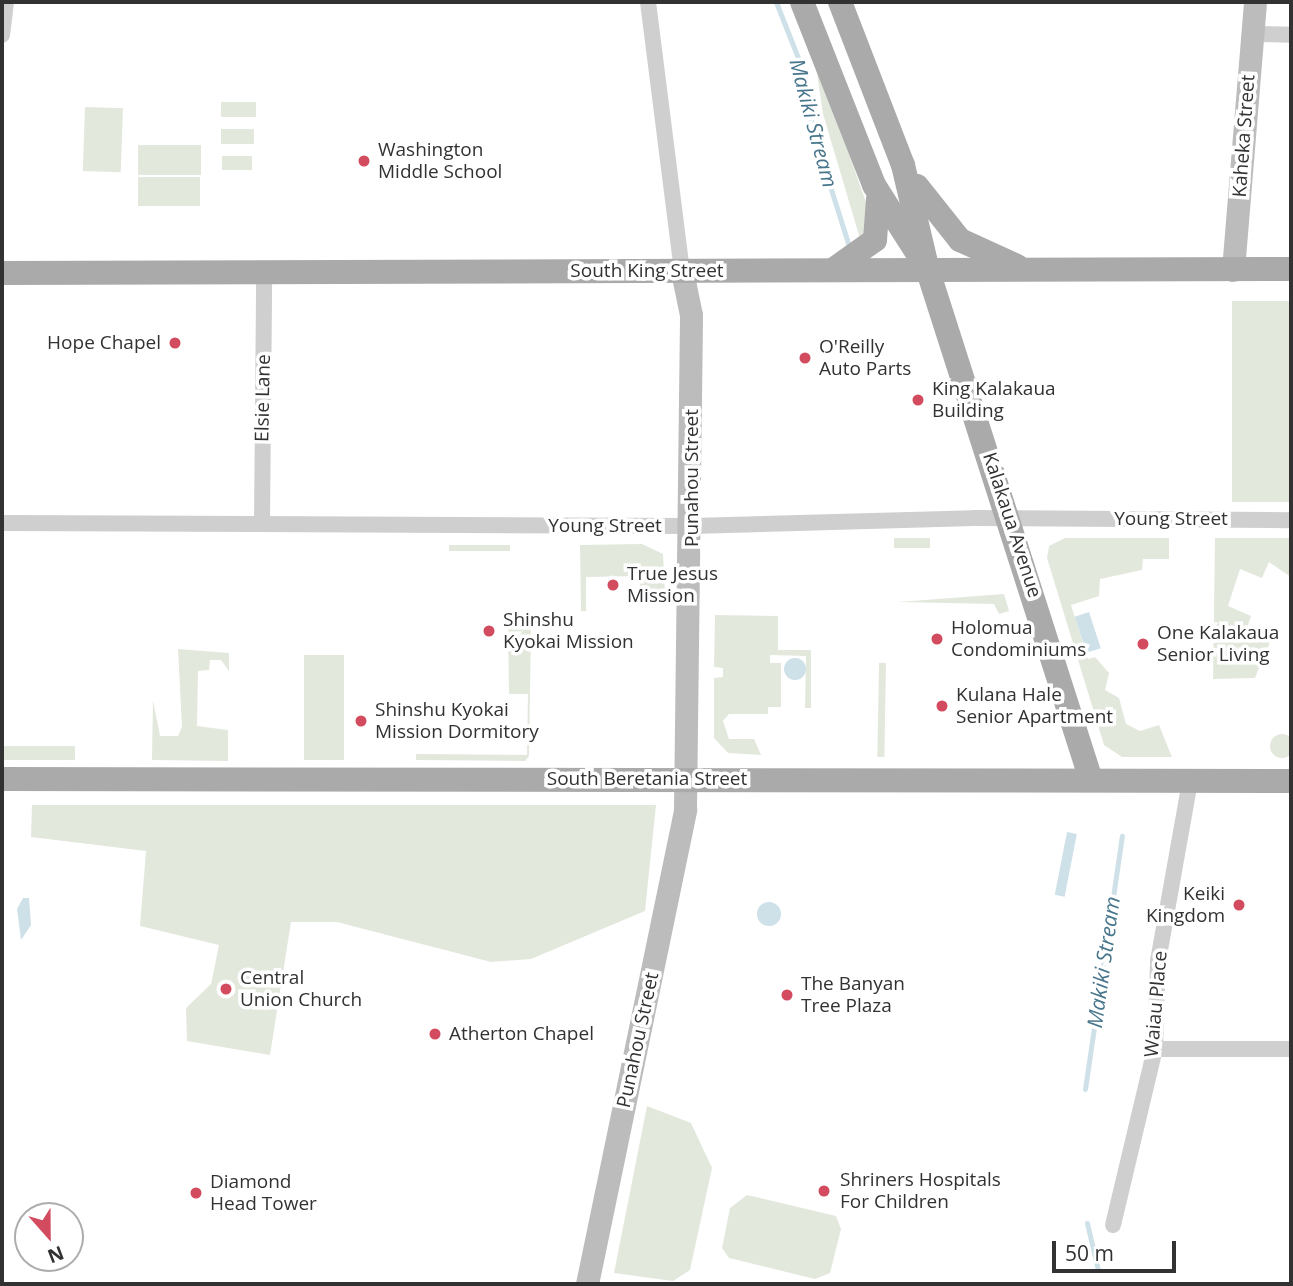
<!DOCTYPE html>
<style>
body{margin:0}
#map{position:relative;width:1293px;height:1286px;overflow:hidden;background:#fff;font-family:"Open Sans",sans-serif}
div>[style]{position:absolute}
.green>*{inset:0;background:#e3e8dd;transform-origin:0 0}
.round{border-radius:50%}
.water>*{inset:0;background:#cee0e8;transform-origin:0 0}
.stream>*{height:5px;margin:-2.5px;padding:0 2.5px;transform-origin:2.5px;border-radius:2.5px;background:#cee0e8}
.street>*{height:16px;margin:-8px;padding:0 8px;transform-origin:8px;border-radius:8px;background:#cfcfcf}
.secondary>*{height:23px;margin:-11.5px;padding:0 11.5px;transform-origin:11.5px;border-radius:11.5px;background:#bcbcbc}
.primary>*{height:24px;margin:-12px;padding:0 12px;transform-origin:12px;border-radius:12px;background:#aaa}
.dots>*{width:19px;height:19px;translate:-50% -50%;box-sizing:border-box;border:4px solid #fff;border-radius:50%}
span{translate:-50% -50%;white-space:nowrap;text-align:center;line-height:1.15;-webkit-text-stroke:7px #fff;paint-order:stroke}
.street-label{font-size:19px;color:#323232}
.poi-label{font-size:19px;color:#323232}
.left{translate:0 -50%;text-align:left}
.right{translate:-100% -50%;text-align:right}
.water-label{font-size:21px;color:#48768c;font-style:italic}
.frame{position:absolute;inset:0;border:4px solid #323232;pointer-events:none}
.north{position:absolute;left:14px;top:1202px;width:70px;height:70px;box-sizing:border-box;background:#fff;border:2px solid #adadad;border-radius:50%;rotate:159deg;font-size:19px;font-weight:700;line-height:28px;text-align:center;color:#323232}
.north::after{content:'';display:block;margin:auto;width:24px;height:32px;background:#d34b5e;clip-path:polygon(50% 0,100% 100%,50% 72%,0 100%)}
.scale{position:absolute;left:1052px;top:1241px;width:124px;height:32px;box-sizing:border-box;border:4px solid #323232;border-top:0;padding-left:9px;font-size:21px;line-height:24px;white-space:nowrap;color:#323232;-webkit-text-stroke:5px #fff;paint-order:stroke}
</style>
<div id="map">
<div class="green">
<i style="clip-path:polygon(814px 53px,870px 214px,861px 242px,823px 114px)"></i>
<i style="left:221px;top:102px;width:35px;height:15px"></i>
<i style="left:85px;top:107px;width:38px;height:64px;rotate:2deg"></i>
<i style="left:221px;top:129px;width:33px;height:15px"></i>
<i style="left:138px;top:145px;width:63px;height:30px"></i>
<i style="left:222px;top:156px;width:30px;height:14px"></i>
<i style="left:138px;top:177px;width:62px;height:29px"></i>
<i style="left:1232px;top:301px;width:59px;height:201px"></i>
<i style="left:930px;top:538px;width:10px;height:36px;rotate:90deg"></i>
<i style="clip-path:polygon(1065px 538px,1169px 538px,1169px 559px,1143px 559px,1142px 570px,1100px 579px,1099px 596px,1071px 605px,1088px 659px,1095px 657px,1109px 673px,1105px 690px,1119px 698px,1126px 724px,1140px 731px,1159px 725px,1172px 757px,1122px 757px,1104px 745px,1047px 558px,1049px 546px)"></i>
<i style="clip-path:polygon(1215px 538px,1291px 538px,1291px 577px,1269px 562px,1262px 578px,1240px 569px,1228px 606px,1251px 616px,1246px 631px,1271px 640px,1255px 678px,1213px 679px)"></i>
<i style="clip-path:polygon(642px 544px,663px 554px,665px 594px,640px 594px,640px 576px,586px 577px,586px 611px,581px 611px,580px 545px)"></i>
<i style="left:449px;top:545px;width:61px;height:6px"></i>
<i style="clip-path:polygon(1004px 594px,1009px 611px,999px 614px,994px 604px,898px 602px)"></i>
<i style="clip-path:polygon(715px 615px,778px 616px,778px 650px,811px 650px,811px 708px,805px 708px,806px 656px,770px 655px,770px 663px,781px 663px,781px 707px,768px 707px,768px 714px,729px 714px,723px 721px,729px 739px,754px 739px,761px 755px,728px 753px,714px 738px,714px 678px,723px 677px,723px 668px,714px 667px)"></i>
<i style="clip-path:polygon(508px 625px,531px 626px,529px 756px,525px 761px,416px 760px,416px 754px,527px 755px,528px 694px,509px 694px)"></i>
<i style="clip-path:polygon(178px 649px,229px 653px,229px 671px,221px 660px,210px 660px,209px 670px,198px 671px,197px 726px,228px 730px,228px 761px,152px 760px,153px 700px,160px 736px,178px 736px,182px 727px)"></i>
<i style="left:304px;top:655px;width:40px;height:105px"></i>
<i style="left:886px;top:663px;width:94px;height:7px;rotate:91deg"></i>
<i class="round" style="left:1270px;top:734px;width:24px;height:24px"></i>
<i style="left:2px;top:746px;width:73px;height:14px"></i>
<i style="clip-path:polygon(32px 805px,656px 805px,645px 911px,531px 959px,491px 962px,337px 922px,291px 922px,270px 1055px,187px 1041px,186px 1008px,211px 984px,219px 945px,140px 926px,146px 851px,31px 837px)"></i>
<i style="clip-path:polygon(647px 1106px,691px 1123px,712px 1168px,690px 1270px,673px 1281px,614px 1273px)"></i>
<i style="clip-path:polygon(747px 1195px,836px 1216px,841px 1229px,830px 1273px,815px 1279px,729px 1258px,722px 1248px,730px 1208px)"></i>
</div>
<div class="water">
<i style="left:1089px;top:612px;width:38px;height:15px;rotate:72deg"></i>
<i class="round" style="left:784px;top:658px;width:22px;height:22px"></i>
<i style="left:1067px;top:832px;width:10px;height:64px;rotate:11deg"></i>
<i style="clip-path:polygon(23px 898px,29px 898px,31px 925px,21px 940px,17px 909px)"></i>
<i class="round" style="left:757px;top:902px;width:24px;height:24px"></i>
</div>
<div class="stream">
<i style="left:776px;top:2px;width:76px;rotate:68.5deg"></i>
<i style="left:804px;top:73px;width:57px;rotate:81.9deg"></i>
<i style="left:812px;top:129px;width:123px;rotate:72.5deg"></i>
<i style="left:1085px;top:1089px;width:256px;rotate:-81.7deg"></i>
<i style="left:1087px;top:1223px;width:48px;rotate:76.8deg"></i>
</div>
<div class="street">
<i style="left:648px;top:2px;width:271px;rotate:82.8deg"></i>
<i style="left:1252px;top:34px;width:39px;rotate:1deg"></i>
<i style="left:2px;top:35px;width:33px;rotate:-83deg"></i>
<i style="left:2px;top:523px;width:690px;rotate:0.25deg"></i>
<i style="left:692px;top:526px;width:282px;rotate:-1.6deg"></i>
<i style="left:974px;top:518px;width:317px;rotate:0.4deg"></i>
<i style="left:262px;top:524px;width:251px;rotate:-89.5deg"></i>
<i style="left:1155px;top:1049px;width:136px"></i>
<i style="left:1113px;top:1225px;width:181px;rotate:-76.6deg"></i>
<i style="left:1155px;top:1049px;width:88px;rotate:-88deg"></i>
<i style="left:1158px;top:961px;width:183px;rotate:-79.9deg"></i>
</div>
<div class="secondary">
<i style="left:1233px;top:270px;width:269px;rotate:-85.3deg"></i>
<i style="left:587px;top:1284px;width:485px;rotate:-78.3deg"></i>
<i style="left:685px;top:809px;width:494px;rotate:-89.3deg"></i>
<i style="left:691px;top:315px;width:45px;rotate:-101.6deg"></i>
</div>
<div class="primary">
<i style="left:802px;top:2px;width:197px;rotate:68.5deg"></i>
<i style="left:874px;top:185px;width:97px;rotate:57.6deg"></i>
<i style="left:840px;top:2px;width:175px;rotate:68.9deg"></i>
<i style="left:903px;top:165px;width:109px;rotate:76.7deg"></i>
<i style="left:928px;top:271px;width:534px;rotate:72.24deg"></i>
<i style="left:917px;top:186px;width:69px;rotate:51.5deg"></i>
<i style="left:960px;top:240px;width:63px;rotate:24.5deg"></i>
<i style="left:834px;top:269px;width:50px;rotate:-35.3deg"></i>
<i style="left:875px;top:240px;width:41px;rotate:-85.8deg"></i>
<i style="left:2px;top:273px;width:1289px;rotate:-0.18deg"></i>
<i style="left:2px;top:779px;width:1289px;rotate:0.09deg"></i>
</div>
<div class="dots">
<i style="left:364px;top:161px;background:#d34b5e"></i>
<i style="left:175px;top:343px;background:#d34b5e"></i>
<i style="left:805px;top:358px;background:#d34b5e"></i>
<i style="left:918px;top:400px;background:#d34b5e"></i>
<i style="left:613px;top:585px;background:#d34b5e"></i>
<i style="left:489px;top:631px;background:#d34b5e"></i>
<i style="left:937px;top:639px;background:#d34b5e"></i>
<i style="left:1143px;top:644px;background:#d34b5e"></i>
<i style="left:942px;top:706px;background:#d34b5e"></i>
<i style="left:361px;top:721px;background:#d34b5e"></i>
<i style="left:1239px;top:905px;background:#d34b5e"></i>
<i style="left:226px;top:989px;background:#d34b5e"></i>
<i style="left:787px;top:995px;background:#d34b5e"></i>
<i style="left:435px;top:1034px;background:#d34b5e"></i>
<i style="left:824px;top:1191px;background:#d34b5e"></i>
<i style="left:196px;top:1193px;background:#d34b5e"></i>
</div>
<div class="street-label">
<span style="left:1244px;top:136px;rotate:-86deg">Kaheka Street</span>
<span style="left:647px;top:271px">South King Street</span>
<span style="left:263px;top:398px;rotate:-89deg">Elsie Lane</span>
<span style="left:692px;top:478px;rotate:-90deg">Punahou Street</span>
<span style="left:1171px;top:519px">Young Street</span>
<span style="left:1012px;top:525px;rotate:72deg">Kalakaua Avenue</span>
<span style="left:605px;top:526px">Young Street</span>
<span style="left:647px;top:779px">South Beretania Street</span>
<span style="left:1156px;top:1004px;rotate:-85deg">Waiau Place</span>
<span style="left:638px;top:1040px;rotate:-78deg">Punahou Street</span>
</div>
<div class="poi-label">
<span class="left" style="left:378px;top:161px">Washington<br>Middle School</span>
<span class="right" style="left:161px;top:343px">Hope Chapel</span>
<span class="left" style="left:819px;top:358px">O'Reilly<br>Auto Parts</span>
<span class="left" style="left:932px;top:400px">King Kalakaua<br>Building</span>
<span class="left" style="left:627px;top:585px">True Jesus<br>Mission</span>
<span class="left" style="left:503px;top:631px">Shinshu<br>Kyokai Mission</span>
<span class="left" style="left:951px;top:639px">Holomua<br>Condominiums</span>
<span class="left" style="left:1157px;top:644px">One Kalakaua<br>Senior Living</span>
<span class="left" style="left:956px;top:706px">Kulana Hale<br>Senior Apartment</span>
<span class="left" style="left:375px;top:721px">Shinshu Kyokai<br>Mission Dormitory</span>
<span class="right" style="left:1225px;top:905px">Keiki<br>Kingdom</span>
<span class="left" style="left:240px;top:989px">Central<br>Union Church</span>
<span class="left" style="left:801px;top:995px">The Banyan<br>Tree Plaza</span>
<span class="left" style="left:449px;top:1034px">Atherton Chapel</span>
<span class="left" style="left:840px;top:1191px">Shriners Hospitals<br>For Children</span>
<span class="left" style="left:210px;top:1193px">Diamond<br>Head Tower</span>
</div>
<div class="water-label">
<span style="left:814px;top:123px;rotate:75deg">Makiki Stream</span>
<span style="left:1103px;top:962px;rotate:-82deg">Makiki Stream</span>
</div>
<div class="frame"></div>
<div class="north">N</div>
<div class="scale">50 m</div>
</div>
